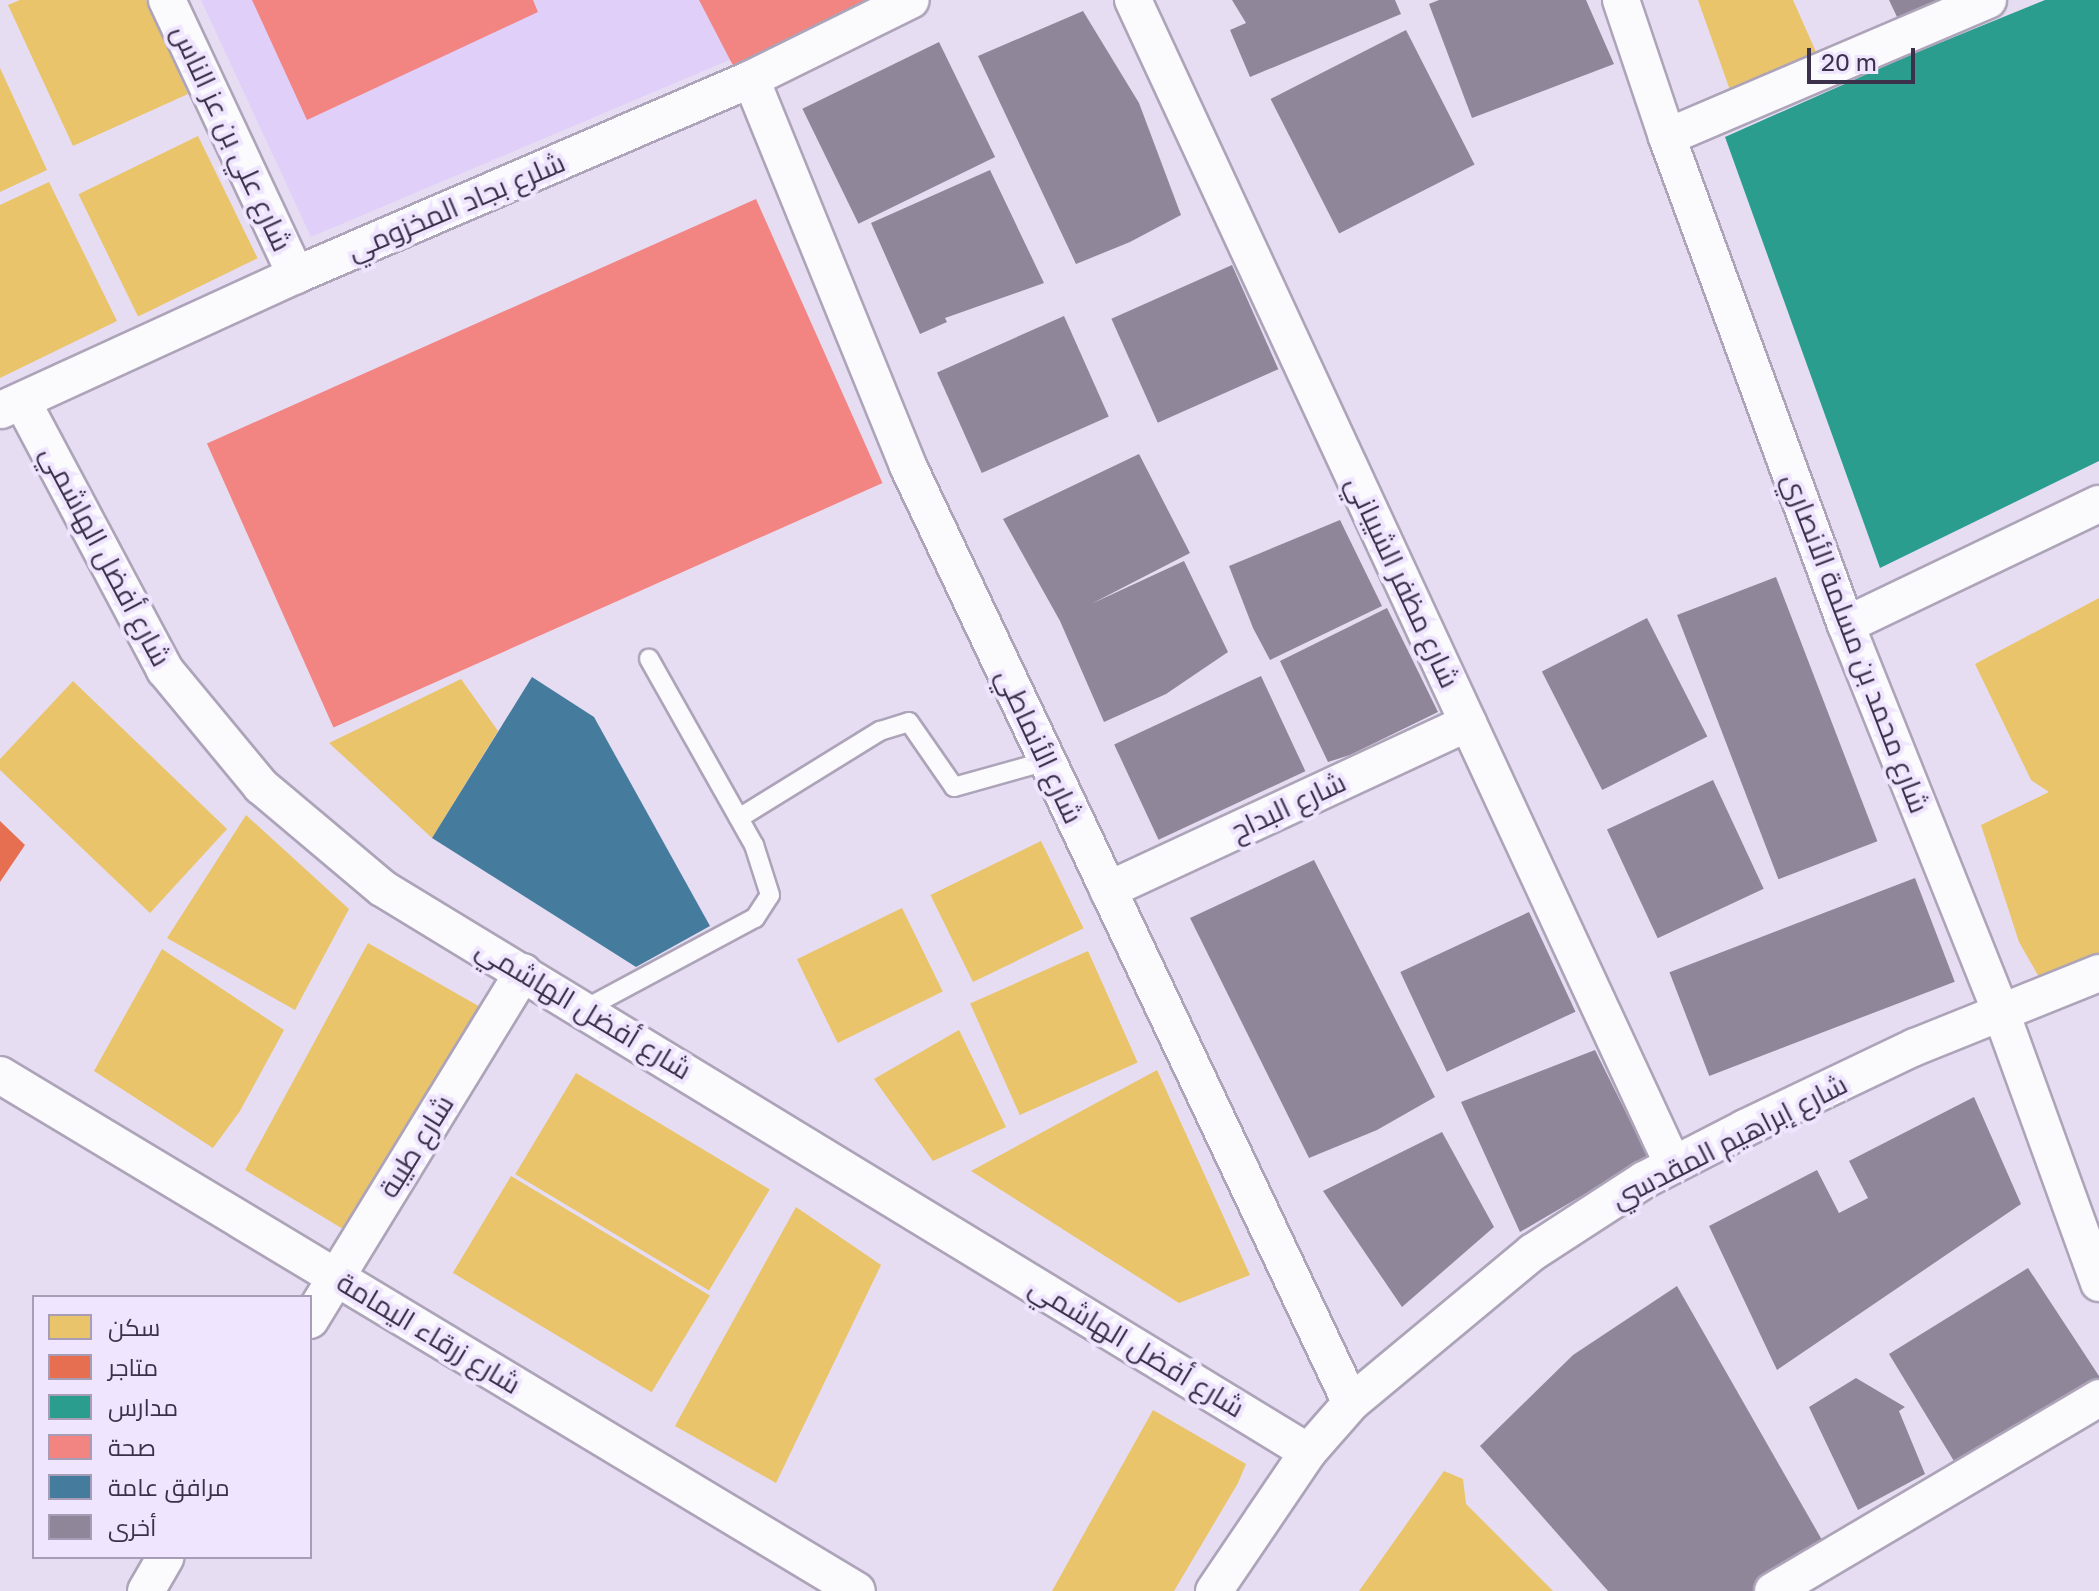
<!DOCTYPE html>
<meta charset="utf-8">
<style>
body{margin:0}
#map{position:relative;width:2099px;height:1591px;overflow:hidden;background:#e6ddf3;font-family:"Golos Text",Cairo,sans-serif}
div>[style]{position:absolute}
.built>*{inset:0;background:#e0cff8}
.homes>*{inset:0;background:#e9c46a;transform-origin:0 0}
.shops>*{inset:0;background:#e76f51}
.schools>*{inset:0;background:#2a9d8f}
.health>*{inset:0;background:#f28482;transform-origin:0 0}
.public>*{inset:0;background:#457b9d}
.building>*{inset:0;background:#8f869a;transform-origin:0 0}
.roads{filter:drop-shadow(2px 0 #ada4b9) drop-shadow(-2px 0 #ada4b9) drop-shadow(0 2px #ada4b9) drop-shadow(0 -2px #ada4b9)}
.service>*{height:18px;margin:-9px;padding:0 9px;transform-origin:9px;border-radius:9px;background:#fbfafd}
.minor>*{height:36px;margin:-18px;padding:0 18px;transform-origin:18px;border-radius:18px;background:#fbfafd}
span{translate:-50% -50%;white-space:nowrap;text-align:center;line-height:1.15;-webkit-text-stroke:8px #efe5ff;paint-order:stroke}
.street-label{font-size:28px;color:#3c314a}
.legend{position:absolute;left:32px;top:1295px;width:280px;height:264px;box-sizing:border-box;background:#efe5ff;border:2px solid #a79db7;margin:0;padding:10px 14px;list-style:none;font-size:24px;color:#3c314a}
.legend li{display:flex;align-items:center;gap:16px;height:40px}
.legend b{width:40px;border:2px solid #a79db7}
.scale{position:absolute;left:1807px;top:48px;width:108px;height:36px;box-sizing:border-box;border:4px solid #3c314a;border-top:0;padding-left:10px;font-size:24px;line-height:28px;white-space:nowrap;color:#3c314a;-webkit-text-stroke:6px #efe5ff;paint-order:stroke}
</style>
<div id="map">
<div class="built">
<i style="clip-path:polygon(201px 0,871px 0,311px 237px)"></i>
</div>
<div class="homes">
<i style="clip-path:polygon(20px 0,146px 0,188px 94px,73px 146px,8px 5px)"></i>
<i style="clip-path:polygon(1698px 0,1793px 0,1816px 52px,1731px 93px)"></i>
<i style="clip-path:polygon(0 68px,47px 170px,0 192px)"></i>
<i style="left:198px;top:136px;width:136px;height:133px;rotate:64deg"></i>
<i style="clip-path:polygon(49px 182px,117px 321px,0 378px,0 205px)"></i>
<i style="clip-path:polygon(2099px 598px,2099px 954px,2067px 970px,2039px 977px,2019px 942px,1981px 825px,2049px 792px,2031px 780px,1975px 664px)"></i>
<i style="clip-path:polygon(461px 679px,498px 731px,432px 838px,329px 743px)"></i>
<i style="clip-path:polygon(73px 681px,227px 829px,150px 913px,0 770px,0 759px)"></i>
<i style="clip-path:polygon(246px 815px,349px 909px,295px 1010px,167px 938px)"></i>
<i style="left:1041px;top:841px;width:97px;height:123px;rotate:64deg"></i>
<i style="left:902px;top:908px;width:93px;height:117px;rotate:64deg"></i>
<i style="clip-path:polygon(368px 943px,489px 1012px,348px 1232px,245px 1170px)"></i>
<i style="clip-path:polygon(162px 949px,284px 1030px,240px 1111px,213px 1148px,94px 1071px)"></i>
<i style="left:1088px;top:951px;width:122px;height:129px;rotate:66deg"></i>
<i style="clip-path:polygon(959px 1030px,1006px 1127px,933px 1161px,874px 1079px)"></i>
<i style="clip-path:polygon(1157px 1070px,1250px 1275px,1179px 1303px,971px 1171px)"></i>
<i style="left:576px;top:1073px;width:226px;height:118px;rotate:31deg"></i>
<i style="left:511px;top:1176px;width:232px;height:113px;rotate:31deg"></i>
<i style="clip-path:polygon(796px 1207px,881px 1265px,776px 1483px,675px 1426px)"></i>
<i style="clip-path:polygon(1153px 1410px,1246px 1464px,1238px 1483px,1174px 1591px,1052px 1591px)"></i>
<i style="clip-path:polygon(1444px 1471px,1463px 1479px,1466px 1504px,1553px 1591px,1359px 1591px)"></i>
</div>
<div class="shops">
<i style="clip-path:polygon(0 821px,25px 845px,0 882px)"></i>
</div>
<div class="schools">
<i style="clip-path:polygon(2045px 0,2099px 0,2099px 461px,1880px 568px,1725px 137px,1910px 55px)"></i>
</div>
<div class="health">
<i style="clip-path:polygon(252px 0,533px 0,538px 12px,307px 120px)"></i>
<i style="clip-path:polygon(699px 0,895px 0,740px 79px)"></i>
<i style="left:756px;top:199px;width:311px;height:601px;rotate:66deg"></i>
</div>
<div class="public">
<i style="clip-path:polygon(532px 677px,594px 717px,710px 926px,636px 967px,432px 838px)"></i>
</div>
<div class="building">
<i style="clip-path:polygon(1232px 0,1395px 0,1401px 14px,1250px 77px,1230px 30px,1246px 23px)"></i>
<i style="clip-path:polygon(1439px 0,1586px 0,1614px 64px,1472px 118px,1429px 4px)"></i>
<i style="clip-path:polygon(1889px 0,1941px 0,1898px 19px)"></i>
<i style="clip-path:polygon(1083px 11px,1139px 103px,1181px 215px,1130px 242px,1076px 264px,978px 56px)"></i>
<i style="left:1406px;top:30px;width:151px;height:152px;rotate:63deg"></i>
<i style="left:939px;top:42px;width:128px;height:152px;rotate:64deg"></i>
<i style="clip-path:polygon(990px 170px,1044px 283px,945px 318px,947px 322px,920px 334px,871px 223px)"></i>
<i style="left:1232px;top:265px;width:114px;height:132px;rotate:66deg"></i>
<i style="left:1064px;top:316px;width:110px;height:139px;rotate:66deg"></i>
<i style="clip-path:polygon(1139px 454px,1190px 553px,1091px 604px,1184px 561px,1228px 652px,1166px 694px,1104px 722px,1060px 621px,1003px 519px)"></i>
<i style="clip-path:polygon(1340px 520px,1382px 606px,1270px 660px,1253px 628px,1229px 566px)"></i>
<i style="left:1776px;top:577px;width:283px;height:106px;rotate:69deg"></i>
<i style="clip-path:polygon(1387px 608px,1438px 712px,1350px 755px,1328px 762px,1280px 661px)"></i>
<i style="left:1647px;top:618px;width:133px;height:118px;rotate:63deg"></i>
<i style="left:1261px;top:676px;width:105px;height:162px;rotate:65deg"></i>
<i style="left:1713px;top:780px;width:120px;height:117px;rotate:65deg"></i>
<i style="clip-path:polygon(1314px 860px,1435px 1097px,1377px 1130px,1309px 1158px,1190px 918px)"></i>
<i style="left:1915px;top:878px;width:111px;height:263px;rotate:69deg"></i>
<i style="left:1529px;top:912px;width:110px;height:142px;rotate:65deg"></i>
<i style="clip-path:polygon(1595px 1050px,1648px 1157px,1520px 1232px,1461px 1102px)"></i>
<i style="clip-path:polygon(1974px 1097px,2021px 1204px,1777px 1370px,1709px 1226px,1817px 1170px,1839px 1213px,1868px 1198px,1849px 1161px)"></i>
<i style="clip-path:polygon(1442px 1132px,1494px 1227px,1402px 1307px,1323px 1191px)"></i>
<i style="clip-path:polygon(2028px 1268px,2099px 1376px,2099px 1381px,1960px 1471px,1889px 1354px)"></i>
<i style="clip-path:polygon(1677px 1286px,1826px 1547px,1764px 1591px,1608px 1591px,1480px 1446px,1573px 1355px)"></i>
<i style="clip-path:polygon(1856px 1378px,1905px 1407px,1899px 1411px,1925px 1474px,1858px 1510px,1809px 1407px)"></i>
</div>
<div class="roads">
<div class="service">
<i style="left:739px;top:818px;width:166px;rotate:-31.7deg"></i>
<i style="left:880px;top:731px;width:30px;rotate:-17deg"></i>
<i style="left:909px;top:722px;width:79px;rotate:55.3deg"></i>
<i style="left:954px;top:787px;width:97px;rotate:-15.6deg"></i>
<i style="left:585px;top:1009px;width:193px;rotate:-28.2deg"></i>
<i style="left:755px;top:918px;width:27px;rotate:-57deg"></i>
<i style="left:770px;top:895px;width:52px;rotate:-107.7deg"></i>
<i style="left:754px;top:845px;width:214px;rotate:-119.4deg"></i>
</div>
<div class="minor">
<i style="left:167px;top:0;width:304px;rotate:64.9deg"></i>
<i style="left:1133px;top:0;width:1284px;rotate:65.13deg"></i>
<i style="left:1621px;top:0;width:145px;rotate:71.4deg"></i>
<i style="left:1667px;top:137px;width:520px;rotate:69.86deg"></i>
<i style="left:1846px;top:625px;width:420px;rotate:68.2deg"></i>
<i style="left:2002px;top:1015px;width:285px;rotate:70.1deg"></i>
<i style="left:751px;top:79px;width:418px;rotate:67.9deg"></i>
<i style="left:908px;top:466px;width:1036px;rotate:64.7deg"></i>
<i style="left:1667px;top:137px;width:349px;rotate:-23.1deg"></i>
<i style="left:22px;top:401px;width:305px;rotate:62deg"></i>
<i style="left:165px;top:670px;width:151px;rotate:50.4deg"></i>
<i style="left:261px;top:786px;width:158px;rotate:40.1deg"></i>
<i style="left:382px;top:888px;width:1084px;rotate:31.34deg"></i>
<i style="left:1px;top:410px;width:324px;rotate:-24.6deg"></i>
<i style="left:296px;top:275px;width:495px;rotate:-23.3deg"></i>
<i style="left:751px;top:79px;width:178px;rotate:-26.3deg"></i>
<i style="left:1846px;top:625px;width:280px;rotate:-25.6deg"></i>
<i style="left:1108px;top:890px;width:397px;rotate:-24.9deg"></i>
<i style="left:0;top:1075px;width:1000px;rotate:31.05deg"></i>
<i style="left:310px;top:1320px;width:408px;rotate:-58.5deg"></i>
<i style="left:146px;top:1591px;width:39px;rotate:-60deg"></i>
<i style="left:1214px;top:1591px;width:168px;rotate:-55.9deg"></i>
<i style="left:1308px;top:1452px;width:65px;rotate:-48.7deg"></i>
<i style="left:1351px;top:1403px;width:236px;rotate:-39.7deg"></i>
<i style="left:1533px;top:1252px;width:132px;rotate:-33deg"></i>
<i style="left:1644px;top:1180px;width:114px;rotate:-27.2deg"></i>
<i style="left:1745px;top:1128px;width:188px;rotate:-25.5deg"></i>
<i style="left:1915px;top:1047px;width:198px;rotate:-21.9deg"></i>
<i style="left:1773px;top:1591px;width:379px;rotate:-30.6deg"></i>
</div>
</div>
<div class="street-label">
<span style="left:232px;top:138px;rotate:65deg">شارع علي بن عز الناس</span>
<span style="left:456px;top:206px;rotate:-23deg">شلرع بجاد المخزومي</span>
<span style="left:106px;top:556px;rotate:62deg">شارع أفضل الهاشمي</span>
<span style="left:1403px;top:582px;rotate:65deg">شارع مظفر الشيباني</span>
<span style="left:1856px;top:643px;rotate:69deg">شارع محمد بن مسلمة الأنصاري</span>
<span style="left:1040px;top:746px;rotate:65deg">شارع الأنماطي</span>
<span style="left:1288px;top:806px;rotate:-25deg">شارع البداح</span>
<span style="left:584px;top:1009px;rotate:31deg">شارع أفضل الهاشمي</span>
<span style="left:1729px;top:1141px;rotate:-27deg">شارع إبراهيم المقدسي</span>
<span style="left:416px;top:1146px;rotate:-58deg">شارع طيبة</span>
<span style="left:429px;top:1333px;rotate:31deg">شارع زرقاء اليمامة</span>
<span style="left:1137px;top:1347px;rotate:31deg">شارع أفضل الهاشمي</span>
</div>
<ul class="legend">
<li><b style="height:22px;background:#e9c46a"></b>سكن</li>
<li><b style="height:22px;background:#e76f51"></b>متاجر</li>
<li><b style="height:22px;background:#2a9d8f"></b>مدارس</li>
<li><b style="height:22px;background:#f28482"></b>صحة</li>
<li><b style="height:22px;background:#457b9d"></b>مرافق عامة</li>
<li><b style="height:22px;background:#8f869a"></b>أخرى</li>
</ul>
<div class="scale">20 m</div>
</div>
